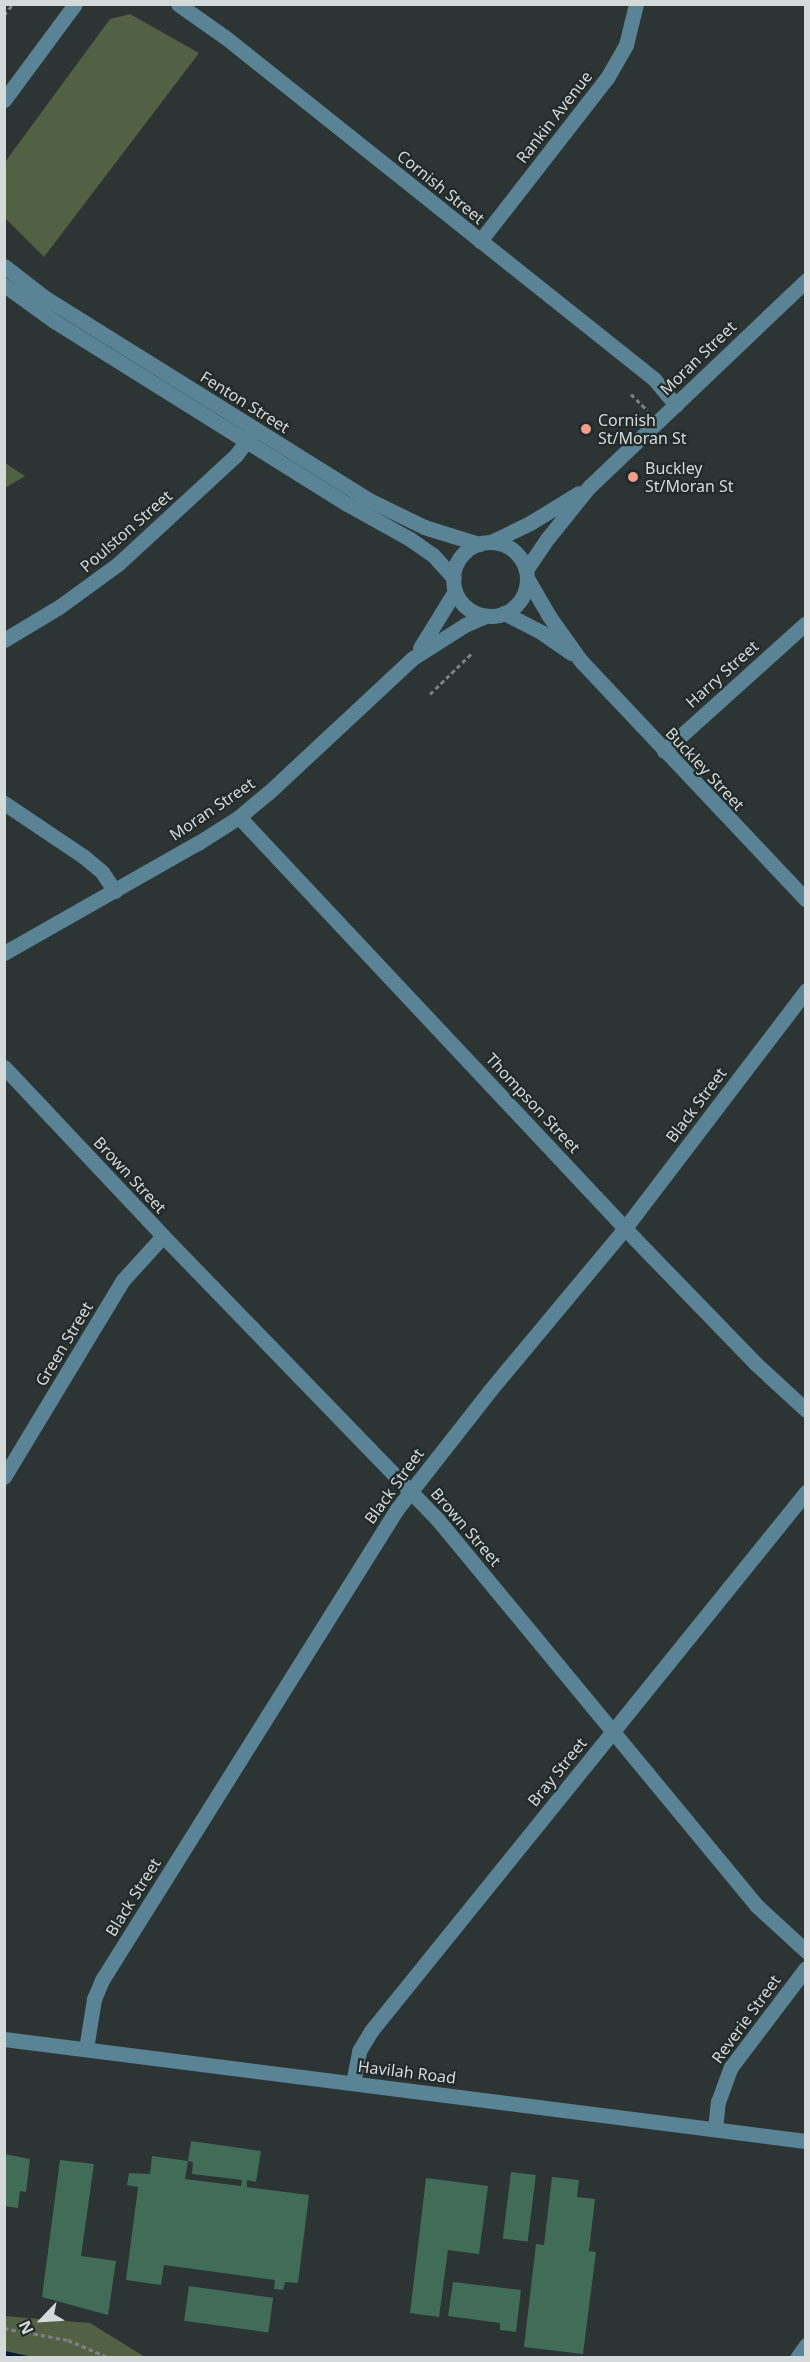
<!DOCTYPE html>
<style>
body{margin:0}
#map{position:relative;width:810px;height:2362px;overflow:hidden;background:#2c3434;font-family:"Noto Sans",sans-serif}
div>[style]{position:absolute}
.green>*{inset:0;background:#526143}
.stream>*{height:5px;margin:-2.5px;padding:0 2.5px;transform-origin:2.5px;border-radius:2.5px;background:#0a1a36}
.building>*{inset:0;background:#406c58;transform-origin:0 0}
.path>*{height:3px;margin-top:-1.5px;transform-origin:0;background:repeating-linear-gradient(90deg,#7a8181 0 4.5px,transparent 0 7.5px)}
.minor>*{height:15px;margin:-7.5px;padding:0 7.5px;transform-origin:7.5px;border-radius:7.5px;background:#5a8396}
.minor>.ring{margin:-7.5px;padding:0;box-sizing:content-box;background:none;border:15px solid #5a8396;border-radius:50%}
.dots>*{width:16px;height:16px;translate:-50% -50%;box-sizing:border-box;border:3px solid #222a2a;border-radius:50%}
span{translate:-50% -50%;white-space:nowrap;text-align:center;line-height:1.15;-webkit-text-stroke:4.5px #222a2a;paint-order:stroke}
.street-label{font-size:16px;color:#d4dad9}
.poi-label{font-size:16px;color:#d4dad9}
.left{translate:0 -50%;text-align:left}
.frame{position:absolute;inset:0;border:6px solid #d4dad9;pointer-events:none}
.north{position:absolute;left:12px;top:2290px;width:60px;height:60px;-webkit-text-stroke:4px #222a2a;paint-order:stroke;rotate:245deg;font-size:16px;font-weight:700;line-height:24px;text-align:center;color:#d4dad9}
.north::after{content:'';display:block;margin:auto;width:21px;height:27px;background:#d4dad9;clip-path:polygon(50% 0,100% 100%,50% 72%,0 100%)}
</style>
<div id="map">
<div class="green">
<i style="clip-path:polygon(130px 14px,199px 53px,44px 257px,5px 218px,5px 162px,110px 19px)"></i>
<i style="clip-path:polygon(5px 463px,25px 476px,5px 488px,4px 488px)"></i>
<i style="clip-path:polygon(4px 2316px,90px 2323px,145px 2357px,5px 2357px)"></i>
</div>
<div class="stream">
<i style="left:4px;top:2353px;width:24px;rotate:12deg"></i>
</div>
<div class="building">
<i style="clip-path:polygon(191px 2141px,261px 2151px,256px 2182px,247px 2180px,247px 2187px,309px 2195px,298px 2283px,285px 2282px,283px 2290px,274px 2289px,275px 2280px,164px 2265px,161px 2285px,126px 2280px,138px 2187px,127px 2185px,129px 2173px,150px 2174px,152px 2156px,188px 2161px,185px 2179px,241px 2186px,242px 2180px,192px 2174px,193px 2162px,188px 2161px)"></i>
<i style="clip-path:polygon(4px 2154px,30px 2159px,26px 2192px,20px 2191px,18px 2208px,4px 2206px)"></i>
<i style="clip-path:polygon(60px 2160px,94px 2164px,81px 2256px,116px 2261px,108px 2315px,42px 2297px)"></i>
<i style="left:511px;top:2172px;width:25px;height:67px;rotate:7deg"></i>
<i style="clip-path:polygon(552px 2177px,579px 2180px,577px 2197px,595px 2199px,589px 2251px,596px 2252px,583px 2354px,524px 2347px,536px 2244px,544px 2245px)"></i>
<i style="clip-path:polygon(426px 2178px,488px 2186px,479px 2254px,448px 2250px,439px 2317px,410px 2313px)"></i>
<i style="clip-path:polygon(453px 2282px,521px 2290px,516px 2332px,500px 2330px,500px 2323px,448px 2316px)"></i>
<i style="left:189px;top:2286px;width:85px;height:35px;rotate:8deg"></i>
</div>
<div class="path">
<i style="left:4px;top:15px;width:14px;rotate:-51deg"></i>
<i style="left:631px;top:394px;width:23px;rotate:45deg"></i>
<i style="left:430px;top:694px;width:60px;rotate:-44.3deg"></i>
<i style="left:4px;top:2328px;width:65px;rotate:10.6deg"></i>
<i style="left:68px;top:2340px;width:46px;rotate:23.2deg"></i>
</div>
<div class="minor">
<i style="left:178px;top:4px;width:57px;rotate:35.1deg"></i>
<i style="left:225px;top:37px;width:549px;rotate:38.56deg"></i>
<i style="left:654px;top:379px;width:34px;rotate:50deg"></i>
<i style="left:4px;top:100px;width:119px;rotate:-53.5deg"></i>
<i style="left:480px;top:241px;width:207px;rotate:-52.1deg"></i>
<i style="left:607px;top:78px;width:38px;rotate:-60deg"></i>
<i style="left:626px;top:45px;width:42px;rotate:-76.3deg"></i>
<i style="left:4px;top:266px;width:51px;rotate:37.8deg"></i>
<i style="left:44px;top:297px;width:383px;rotate:32deg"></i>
<i style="left:369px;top:500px;width:61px;rotate:26.1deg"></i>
<i style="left:424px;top:527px;width:58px;rotate:17.2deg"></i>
<i style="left:4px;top:285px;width:62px;rotate:35.8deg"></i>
<i style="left:54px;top:321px;width:345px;rotate:32deg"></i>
<i style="left:347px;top:504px;width:72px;rotate:29.1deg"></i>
<i style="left:410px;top:539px;width:28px;rotate:35deg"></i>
<i style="left:433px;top:555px;width:31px;rotate:48deg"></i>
<i style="left:491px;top:542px;width:43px;rotate:-26deg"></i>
<i style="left:530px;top:523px;width:57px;rotate:-31.5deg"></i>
<i class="ring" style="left:453px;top:542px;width:59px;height:59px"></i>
<i style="left:526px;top:570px;width:37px;rotate:-56deg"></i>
<i style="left:547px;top:539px;width:67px;rotate:-51.1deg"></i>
<i style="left:589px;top:487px;width:300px;rotate:-43.6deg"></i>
<i style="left:527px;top:578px;width:44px;rotate:59.9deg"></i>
<i style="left:549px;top:616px;width:55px;rotate:54.6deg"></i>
<i style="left:581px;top:661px;width:328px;rotate:46.7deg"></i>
<i style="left:504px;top:613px;width:42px;rotate:27.2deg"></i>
<i style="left:541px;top:632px;width:37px;rotate:35deg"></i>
<i style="left:4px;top:640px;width:64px;rotate:-31deg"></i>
<i style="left:59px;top:607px;width:73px;rotate:-36.1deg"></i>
<i style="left:118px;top:564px;width:161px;rotate:-42.7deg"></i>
<i style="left:236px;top:455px;width:26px;rotate:-53deg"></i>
<i style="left:420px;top:648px;width:67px;rotate:-58.4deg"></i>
<i style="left:664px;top:751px;width:191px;rotate:-42deg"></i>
<i style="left:4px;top:803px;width:95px;rotate:33.9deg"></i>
<i style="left:83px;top:856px;width:25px;rotate:40deg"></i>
<i style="left:102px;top:872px;width:23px;rotate:56deg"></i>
<i style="left:239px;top:817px;width:579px;rotate:46.82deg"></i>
<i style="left:635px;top:1239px;width:173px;rotate:45.9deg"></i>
<i style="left:755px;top:1363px;width:69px;rotate:42.7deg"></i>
<i style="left:4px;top:953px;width:223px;rotate:-29.6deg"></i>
<i style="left:198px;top:843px;width:49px;rotate:-32.4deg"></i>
<i style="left:239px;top:817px;width:38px;rotate:-40deg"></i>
<i style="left:268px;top:793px;width:198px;rotate:-43deg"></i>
<i style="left:413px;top:658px;width:62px;rotate:-32.4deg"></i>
<i style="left:465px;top:625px;width:22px;rotate:-24deg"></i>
<i style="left:4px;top:1067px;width:232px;rotate:46.7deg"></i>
<i style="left:163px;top:1236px;width:395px;rotate:45.9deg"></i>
<i style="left:438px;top:1520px;width:501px;rotate:50.43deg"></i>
<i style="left:757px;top:1906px;width:67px;rotate:42.6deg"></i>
<i style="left:4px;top:1477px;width:230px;rotate:-58.9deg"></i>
<i style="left:123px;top:1280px;width:59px;rotate:-47.7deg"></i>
<i style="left:4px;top:2039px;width:808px;rotate:7.25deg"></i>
<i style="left:86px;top:2049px;width:51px;rotate:-80.9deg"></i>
<i style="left:94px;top:1999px;width:21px;rotate:-67deg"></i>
<i style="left:102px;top:1980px;width:556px;rotate:-57.94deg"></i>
<i style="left:397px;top:1509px;width:152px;rotate:-51.9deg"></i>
<i style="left:491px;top:1389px;width:209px;rotate:-50.2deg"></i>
<i style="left:625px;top:1228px;width:299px;rotate:-52.7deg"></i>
<i style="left:353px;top:2083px;width:33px;rotate:-79deg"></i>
<i style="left:359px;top:2051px;width:23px;rotate:-59deg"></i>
<i style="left:371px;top:2031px;width:693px;rotate:-51.09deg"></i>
<i style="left:715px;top:2129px;width:27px;rotate:-84deg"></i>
<i style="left:718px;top:2102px;width:37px;rotate:-70deg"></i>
<i style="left:731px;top:2067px;width:124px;rotate:-52.9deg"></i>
<i style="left:797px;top:2358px;width:16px;rotate:-55deg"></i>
</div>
<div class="dots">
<i style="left:586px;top:429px;background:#f49d8b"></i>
<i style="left:633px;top:477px;background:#f49d8b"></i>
</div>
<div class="street-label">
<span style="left:554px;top:117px;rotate:-52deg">Rankin Avenue</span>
<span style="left:441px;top:187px;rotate:39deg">Cornish Street</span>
<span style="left:698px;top:358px;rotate:-44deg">Moran Street</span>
<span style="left:245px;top:402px;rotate:32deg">Fenton Street</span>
<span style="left:126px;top:531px;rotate:-41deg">Poulston Street</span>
<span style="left:722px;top:674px;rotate:-42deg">Harry Street</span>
<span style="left:705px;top:769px;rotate:47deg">Buckley Street</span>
<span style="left:212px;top:809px;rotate:-34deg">Moran Street</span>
<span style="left:533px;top:1103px;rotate:47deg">Thompson Street</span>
<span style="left:696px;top:1105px;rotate:-53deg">Black Street</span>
<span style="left:130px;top:1175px;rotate:47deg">Brown Street</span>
<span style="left:64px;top:1344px;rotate:-59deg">Green Street</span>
<span style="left:394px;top:1486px;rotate:-54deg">Black Street</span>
<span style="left:466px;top:1527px;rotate:49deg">Brown Street</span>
<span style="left:557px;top:1772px;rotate:-51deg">Bray Street</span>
<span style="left:133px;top:1897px;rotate:-58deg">Black Street</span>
<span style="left:746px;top:2019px;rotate:-54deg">Reverie Street</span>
<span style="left:407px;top:2072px;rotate:7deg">Havilah Road</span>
</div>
<div class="poi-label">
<span class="left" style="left:598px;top:429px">Cornish<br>St/Moran St</span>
<span class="left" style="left:645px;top:477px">Buckley<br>St/Moran St</span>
</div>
<div class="frame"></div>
<div class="north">N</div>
</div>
